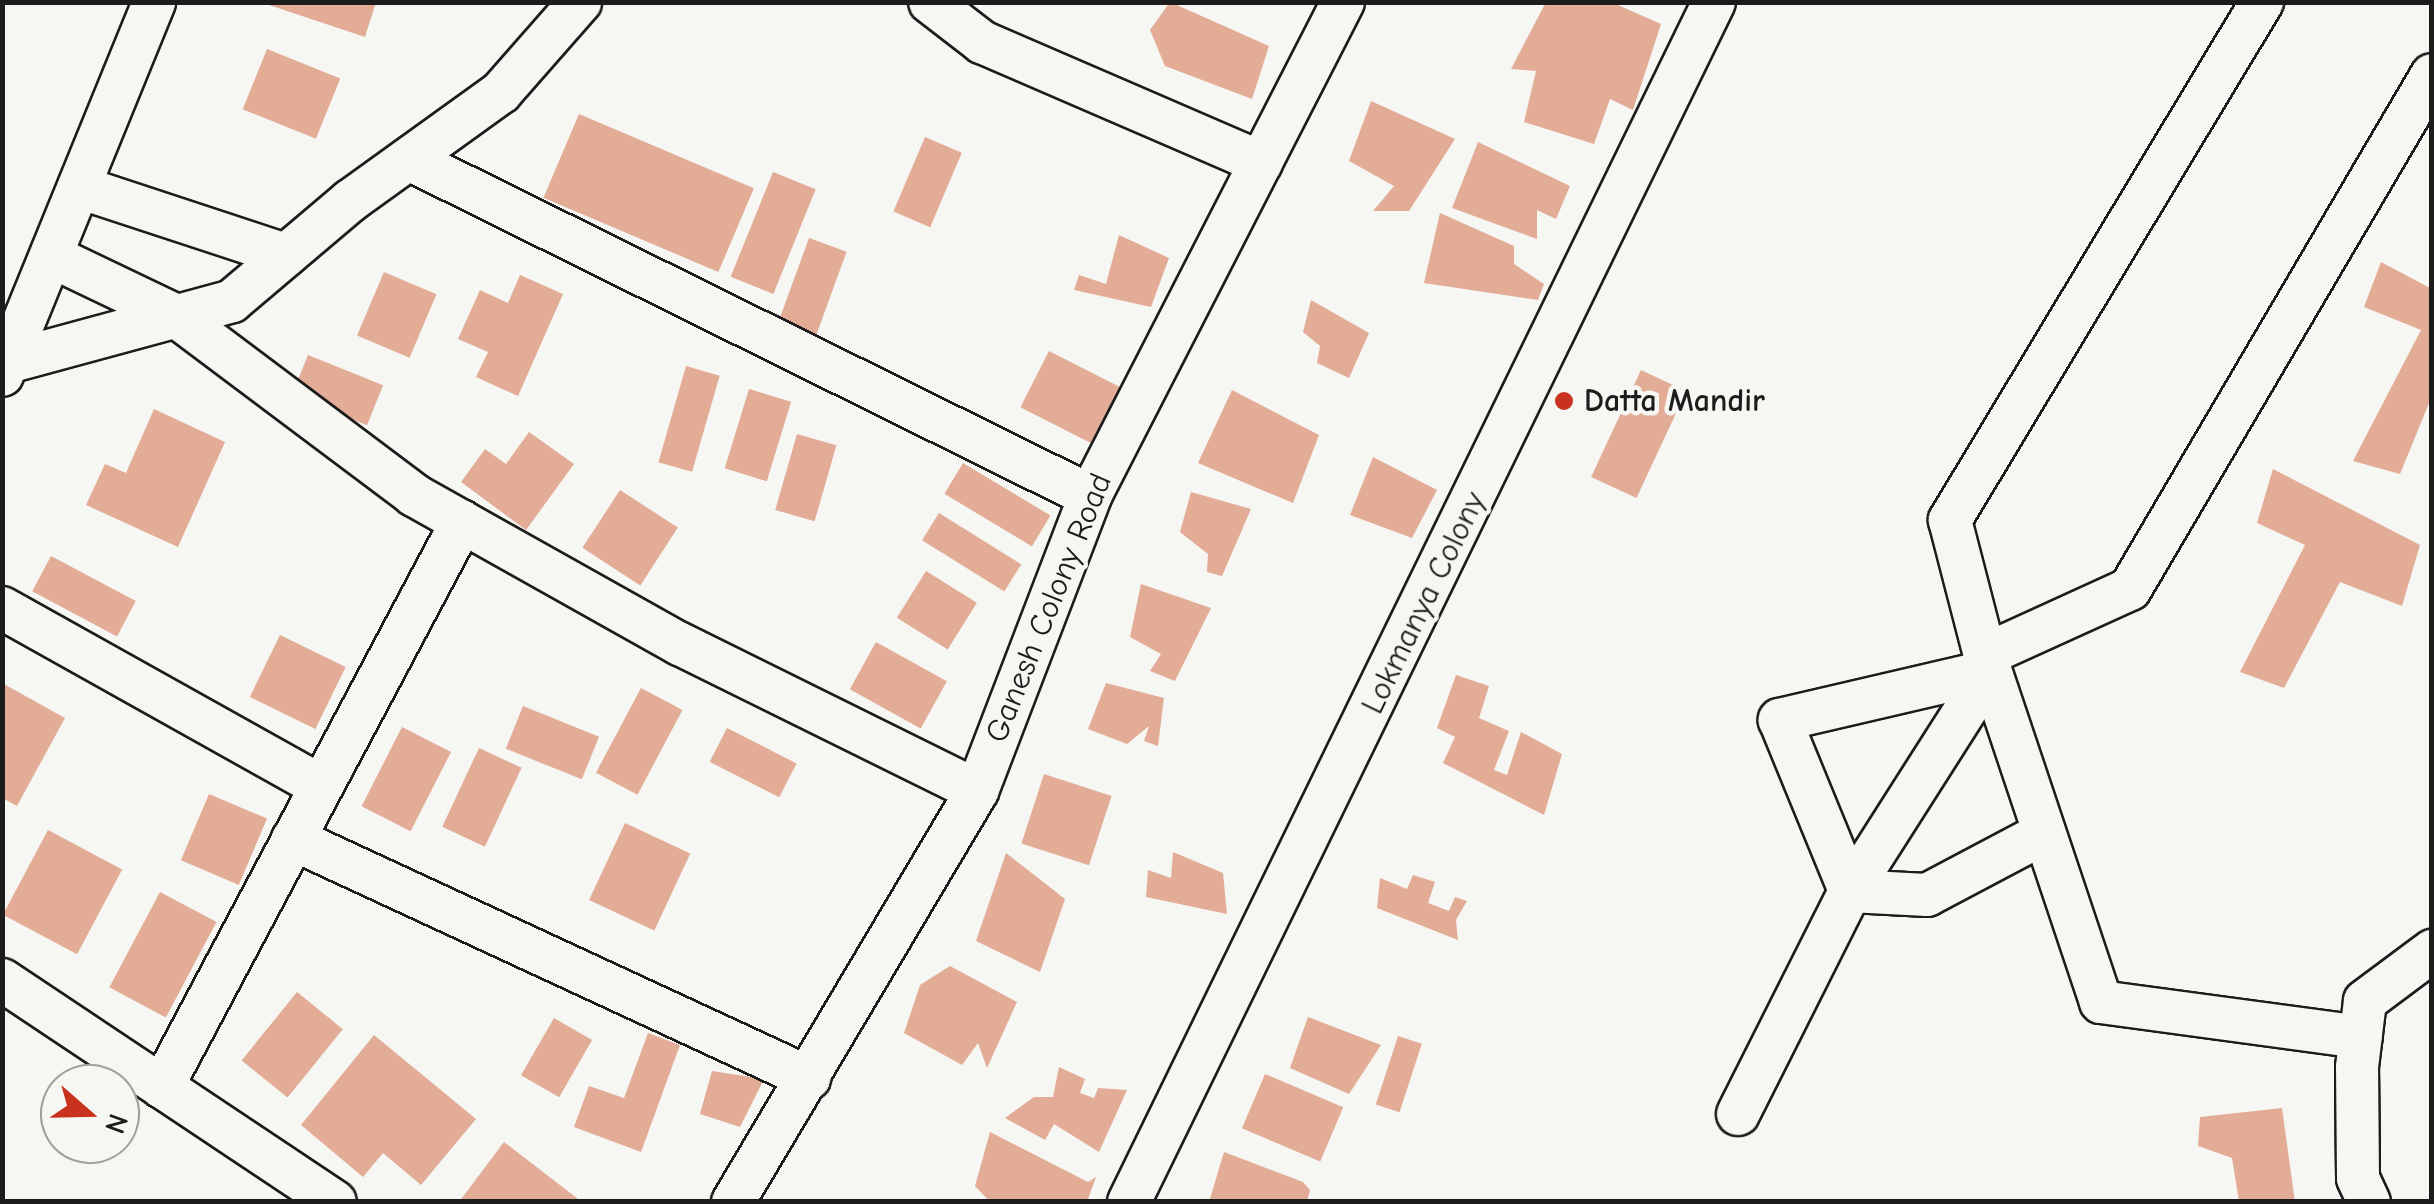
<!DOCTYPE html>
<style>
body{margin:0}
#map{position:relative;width:2434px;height:1204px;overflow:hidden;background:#f6f6f2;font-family:"Comic Neue",sans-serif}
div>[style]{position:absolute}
.building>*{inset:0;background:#e2ac97;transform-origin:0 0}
.roads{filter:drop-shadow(2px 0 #1c1c1c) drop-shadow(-2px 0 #1c1c1c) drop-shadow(0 2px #1c1c1c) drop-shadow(0 -2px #1c1c1c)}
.minor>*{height:42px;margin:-21px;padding:0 21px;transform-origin:21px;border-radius:21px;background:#f6f6f2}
.dots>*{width:28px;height:28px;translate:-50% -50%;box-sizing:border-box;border:5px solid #f6f6f2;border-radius:50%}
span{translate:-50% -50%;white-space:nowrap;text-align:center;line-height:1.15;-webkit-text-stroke:9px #f6f6f2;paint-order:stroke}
.poi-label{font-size:32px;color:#1c1c1c;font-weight:700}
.left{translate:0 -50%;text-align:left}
.street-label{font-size:32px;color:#1c1c1c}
.frame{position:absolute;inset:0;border:5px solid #1c1c1c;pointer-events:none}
.north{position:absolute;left:40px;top:1064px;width:100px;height:100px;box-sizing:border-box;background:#f6f6f2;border:2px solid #9f9f9c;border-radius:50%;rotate:110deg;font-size:28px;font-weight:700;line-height:40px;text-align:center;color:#1c1c1c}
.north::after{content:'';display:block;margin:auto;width:35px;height:45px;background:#c8321e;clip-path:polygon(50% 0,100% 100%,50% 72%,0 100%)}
</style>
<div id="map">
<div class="building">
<i style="clip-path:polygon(260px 2px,376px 2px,365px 37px)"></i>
<i style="clip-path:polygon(1170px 2px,1269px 46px,1252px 99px,1165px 66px,1150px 30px)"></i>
<i style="clip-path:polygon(1546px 2px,1611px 2px,1661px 24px,1633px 110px,1610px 99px,1594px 144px,1524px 122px,1536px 71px,1511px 69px)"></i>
<i style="left:267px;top:49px;width:79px;height:65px;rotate:22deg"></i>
<i style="clip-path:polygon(1371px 101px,1455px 139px,1409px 211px,1373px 211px,1394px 186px,1349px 161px)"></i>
<i style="left:579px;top:114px;width:190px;height:91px;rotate:23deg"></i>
<i style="left:925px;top:137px;width:40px;height:81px;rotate:23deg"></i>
<i style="clip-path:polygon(1478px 142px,1570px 186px,1556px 219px,1537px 210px,1537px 239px,1452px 208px)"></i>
<i style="left:773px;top:172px;width:46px;height:113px;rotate:22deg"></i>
<i style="clip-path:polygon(1440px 213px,1514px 246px,1514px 264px,1544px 284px,1538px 300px,1424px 283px)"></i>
<i style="clip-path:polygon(1119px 235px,1169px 258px,1151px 307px,1074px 290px,1079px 275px,1106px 284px)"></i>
<i style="left:809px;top:238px;width:40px;height:90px;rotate:20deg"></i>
<i style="clip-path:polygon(2381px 262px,2432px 289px,2432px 396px,2400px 474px,2353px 461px,2421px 330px,2364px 307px)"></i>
<i style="left:384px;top:272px;width:57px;height:69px;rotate:23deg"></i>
<i style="clip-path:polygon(520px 275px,563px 294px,518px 396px,476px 377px,488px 352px,458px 339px,480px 290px,508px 303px)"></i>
<i style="clip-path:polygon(1311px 300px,1369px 333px,1349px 378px,1317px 363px,1320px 346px,1303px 332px)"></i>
<i style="left:1049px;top:351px;width:80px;height:63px;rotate:27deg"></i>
<i style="left:308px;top:355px;width:81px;height:43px;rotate:22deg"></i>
<i style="left:686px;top:366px;width:35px;height:100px;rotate:16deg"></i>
<i style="left:1641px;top:370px;width:50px;height:118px;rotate:25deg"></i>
<i style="left:749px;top:389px;width:44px;height:83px;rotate:17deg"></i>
<i style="clip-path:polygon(1232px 390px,1319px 435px,1293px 503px,1198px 463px)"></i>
<i style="clip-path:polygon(154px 409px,225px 442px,178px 547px,86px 505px,105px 464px,126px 473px)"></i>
<i style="clip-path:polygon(529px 432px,574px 464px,526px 530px,461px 482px,485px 449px,506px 464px)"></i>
<i style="left:797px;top:434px;width:41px;height:79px;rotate:16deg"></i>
<i style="clip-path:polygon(1373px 457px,1437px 490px,1412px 538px,1350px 515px)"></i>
<i style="left:963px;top:463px;width:102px;height:36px;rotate:31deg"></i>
<i style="clip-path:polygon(2273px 469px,2420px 545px,2402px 606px,2340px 582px,2284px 688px,2240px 672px,2305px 545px,2257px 523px)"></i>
<i style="left:620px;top:490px;width:69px;height:69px;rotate:33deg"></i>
<i style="clip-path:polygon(1191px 492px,1251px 509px,1222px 576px,1207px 572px,1208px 554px,1180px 532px)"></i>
<i style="left:939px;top:513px;width:97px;height:32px;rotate:32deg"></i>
<i style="left:51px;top:556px;width:96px;height:40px;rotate:28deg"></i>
<i style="left:926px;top:571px;width:60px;height:55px;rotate:32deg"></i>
<i style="clip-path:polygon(1141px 584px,1211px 608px,1175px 681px,1150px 671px,1161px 654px,1130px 637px)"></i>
<i style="left:280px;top:635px;width:73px;height:69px;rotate:26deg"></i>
<i style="left:876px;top:642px;width:81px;height:54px;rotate:29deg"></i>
<i style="clip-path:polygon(1456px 675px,1489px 686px,1479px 718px,1509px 731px,1494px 770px,1507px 775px,1521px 732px,1562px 754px,1544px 815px,1443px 763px,1455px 737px,1437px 728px)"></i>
<i style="clip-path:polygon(2px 683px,65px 718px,17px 806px,2px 798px)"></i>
<i style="clip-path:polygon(1106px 683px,1164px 698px,1158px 746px,1144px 741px,1149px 726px,1127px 744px,1088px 729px)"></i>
<i style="left:641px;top:688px;width:47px;height:96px;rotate:28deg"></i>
<i style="left:523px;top:706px;width:82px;height:46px;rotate:22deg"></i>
<i style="left:402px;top:727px;width:55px;height:89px;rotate:27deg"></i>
<i style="left:727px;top:728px;width:78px;height:38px;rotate:27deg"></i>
<i style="left:479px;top:748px;width:47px;height:87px;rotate:25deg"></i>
<i style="left:1044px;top:774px;width:71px;height:73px;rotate:18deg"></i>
<i style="left:209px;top:794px;width:63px;height:72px;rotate:23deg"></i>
<i style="left:625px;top:823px;width:72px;height:85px;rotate:25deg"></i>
<i style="left:48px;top:830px;width:84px;height:96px;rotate:28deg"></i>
<i style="clip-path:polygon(1173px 852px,1223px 873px,1227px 914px,1146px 897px,1148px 870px,1171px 878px)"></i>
<i style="clip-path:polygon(1006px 853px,1065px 899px,1040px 972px,976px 941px)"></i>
<i style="clip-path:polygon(1413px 875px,1435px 882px,1428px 903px,1449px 911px,1455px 897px,1467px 901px,1456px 920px,1458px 940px,1377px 908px,1380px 878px,1407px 889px)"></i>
<i style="left:160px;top:892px;width:64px;height:108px;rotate:28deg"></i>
<i style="clip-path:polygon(950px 966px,1017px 1002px,987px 1068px,978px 1043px,962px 1065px,904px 1033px,920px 985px)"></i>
<i style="left:297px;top:992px;width:59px;height:88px;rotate:39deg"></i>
<i style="clip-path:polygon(1308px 1017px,1381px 1045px,1349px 1094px,1290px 1068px)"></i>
<i style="left:554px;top:1018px;width:44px;height:66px;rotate:30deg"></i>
<i style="clip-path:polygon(648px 1033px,680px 1045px,641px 1152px,574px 1127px,589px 1086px,624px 1098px)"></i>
<i style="clip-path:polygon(374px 1035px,476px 1119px,421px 1185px,383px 1153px,363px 1177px,301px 1125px)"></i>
<i style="left:1398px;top:1036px;width:25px;height:72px;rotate:18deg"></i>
<i style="clip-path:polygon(1059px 1067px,1085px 1079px,1080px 1093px,1094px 1098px,1098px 1088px,1127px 1090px,1099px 1152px,1054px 1124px,1045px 1140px,1005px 1118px,1034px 1097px,1053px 1097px)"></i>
<i style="clip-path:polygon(712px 1071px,764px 1079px,740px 1127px,700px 1114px)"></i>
<i style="left:1265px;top:1074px;width:85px;height:59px;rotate:23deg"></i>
<i style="clip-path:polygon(2282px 1108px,2295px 1202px,2239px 1202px,2232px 1158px,2198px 1146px,2200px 1117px)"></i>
<i style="clip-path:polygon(990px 1132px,1088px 1182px,1096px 1177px,1087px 1202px,990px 1202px,975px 1186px)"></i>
<i style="clip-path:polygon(504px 1142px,582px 1202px,459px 1202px)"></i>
<i style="clip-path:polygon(1224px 1152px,1303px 1182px,1310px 1190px,1307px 1202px,1209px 1202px)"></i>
</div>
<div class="roads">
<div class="minor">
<i style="left:930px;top:2px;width:66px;rotate:37.6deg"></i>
<i style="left:982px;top:42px;width:304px;rotate:23.4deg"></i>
<i style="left:2262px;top:2px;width:605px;rotate:121.06deg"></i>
<i style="left:1950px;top:520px;width:139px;rotate:75.5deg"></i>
<i style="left:1985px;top:655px;width:366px;rotate:71.5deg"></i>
<i style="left:2101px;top:1002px;width:262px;rotate:7.7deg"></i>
<i style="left:409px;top:159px;width:760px;rotate:26.33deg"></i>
<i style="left:79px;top:187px;width:218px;rotate:18.2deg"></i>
<i style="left:51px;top:256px;width:139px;rotate:25.6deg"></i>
<i style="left:176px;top:316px;width:298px;rotate:36.9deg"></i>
<i style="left:414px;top:495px;width:305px;rotate:29.3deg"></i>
<i style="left:680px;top:644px;width:331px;rotate:26.3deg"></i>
<i style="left:8px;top:362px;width:232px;rotate:-15.2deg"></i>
<i style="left:232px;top:301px;width:155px;rotate:-40.3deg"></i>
<i style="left:350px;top:201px;width:186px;rotate:-35.8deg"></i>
<i style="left:501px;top:92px;width:120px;rotate:-48.7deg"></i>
<i style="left:2px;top:375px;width:403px;rotate:-67.8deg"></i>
<i style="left:2px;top:608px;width:365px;rotate:29.2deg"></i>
<i style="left:1985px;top:655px;width:159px;rotate:-24.5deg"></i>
<i style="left:2130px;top:589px;width:596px;rotate:-59.56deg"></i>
<i style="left:1990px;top:671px;width:216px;rotate:166.9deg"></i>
<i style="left:1780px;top:720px;width:185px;rotate:67.7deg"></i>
<i style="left:1850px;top:891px;width:77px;rotate:3deg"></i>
<i style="left:1927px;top:895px;width:132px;rotate:-27.9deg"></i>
<i style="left:293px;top:839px;width:569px;rotate:24.85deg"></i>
<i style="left:2px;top:980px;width:400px;rotate:33.7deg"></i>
<i style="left:162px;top:1087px;width:640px;rotate:-62.03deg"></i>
<i style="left:1738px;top:1114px;width:250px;rotate:-63.3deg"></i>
<i style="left:1850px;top:891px;width:261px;rotate:-57.5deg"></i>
<i style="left:733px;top:1202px;width:478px;rotate:-59.3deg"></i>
<i style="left:977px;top:791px;width:316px;rotate:-69deg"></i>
<i style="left:1090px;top:496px;width:555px;rotate:-62.88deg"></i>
<i style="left:1129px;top:1202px;width:1335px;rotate:-64.01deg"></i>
<i style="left:2369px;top:1202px;width:26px;rotate:-115deg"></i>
<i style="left:2358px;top:1178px;width:111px;rotate:-90.5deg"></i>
<i style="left:2357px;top:1067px;width:66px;rotate:-83.1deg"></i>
<i style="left:2365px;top:1001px;width:84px;rotate:-36.7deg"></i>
</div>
</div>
<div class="dots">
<i style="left:1564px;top:401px;background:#c8321e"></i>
</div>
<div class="poi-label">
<span class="left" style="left:1584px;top:401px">Datta Mandir</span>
</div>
<div class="street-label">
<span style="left:1424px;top:603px;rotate:-64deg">Lokmanya Colony</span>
<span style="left:1049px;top:608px;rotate:-68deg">Ganesh Colony Road</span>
</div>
<div class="frame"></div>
<div class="north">N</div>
</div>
